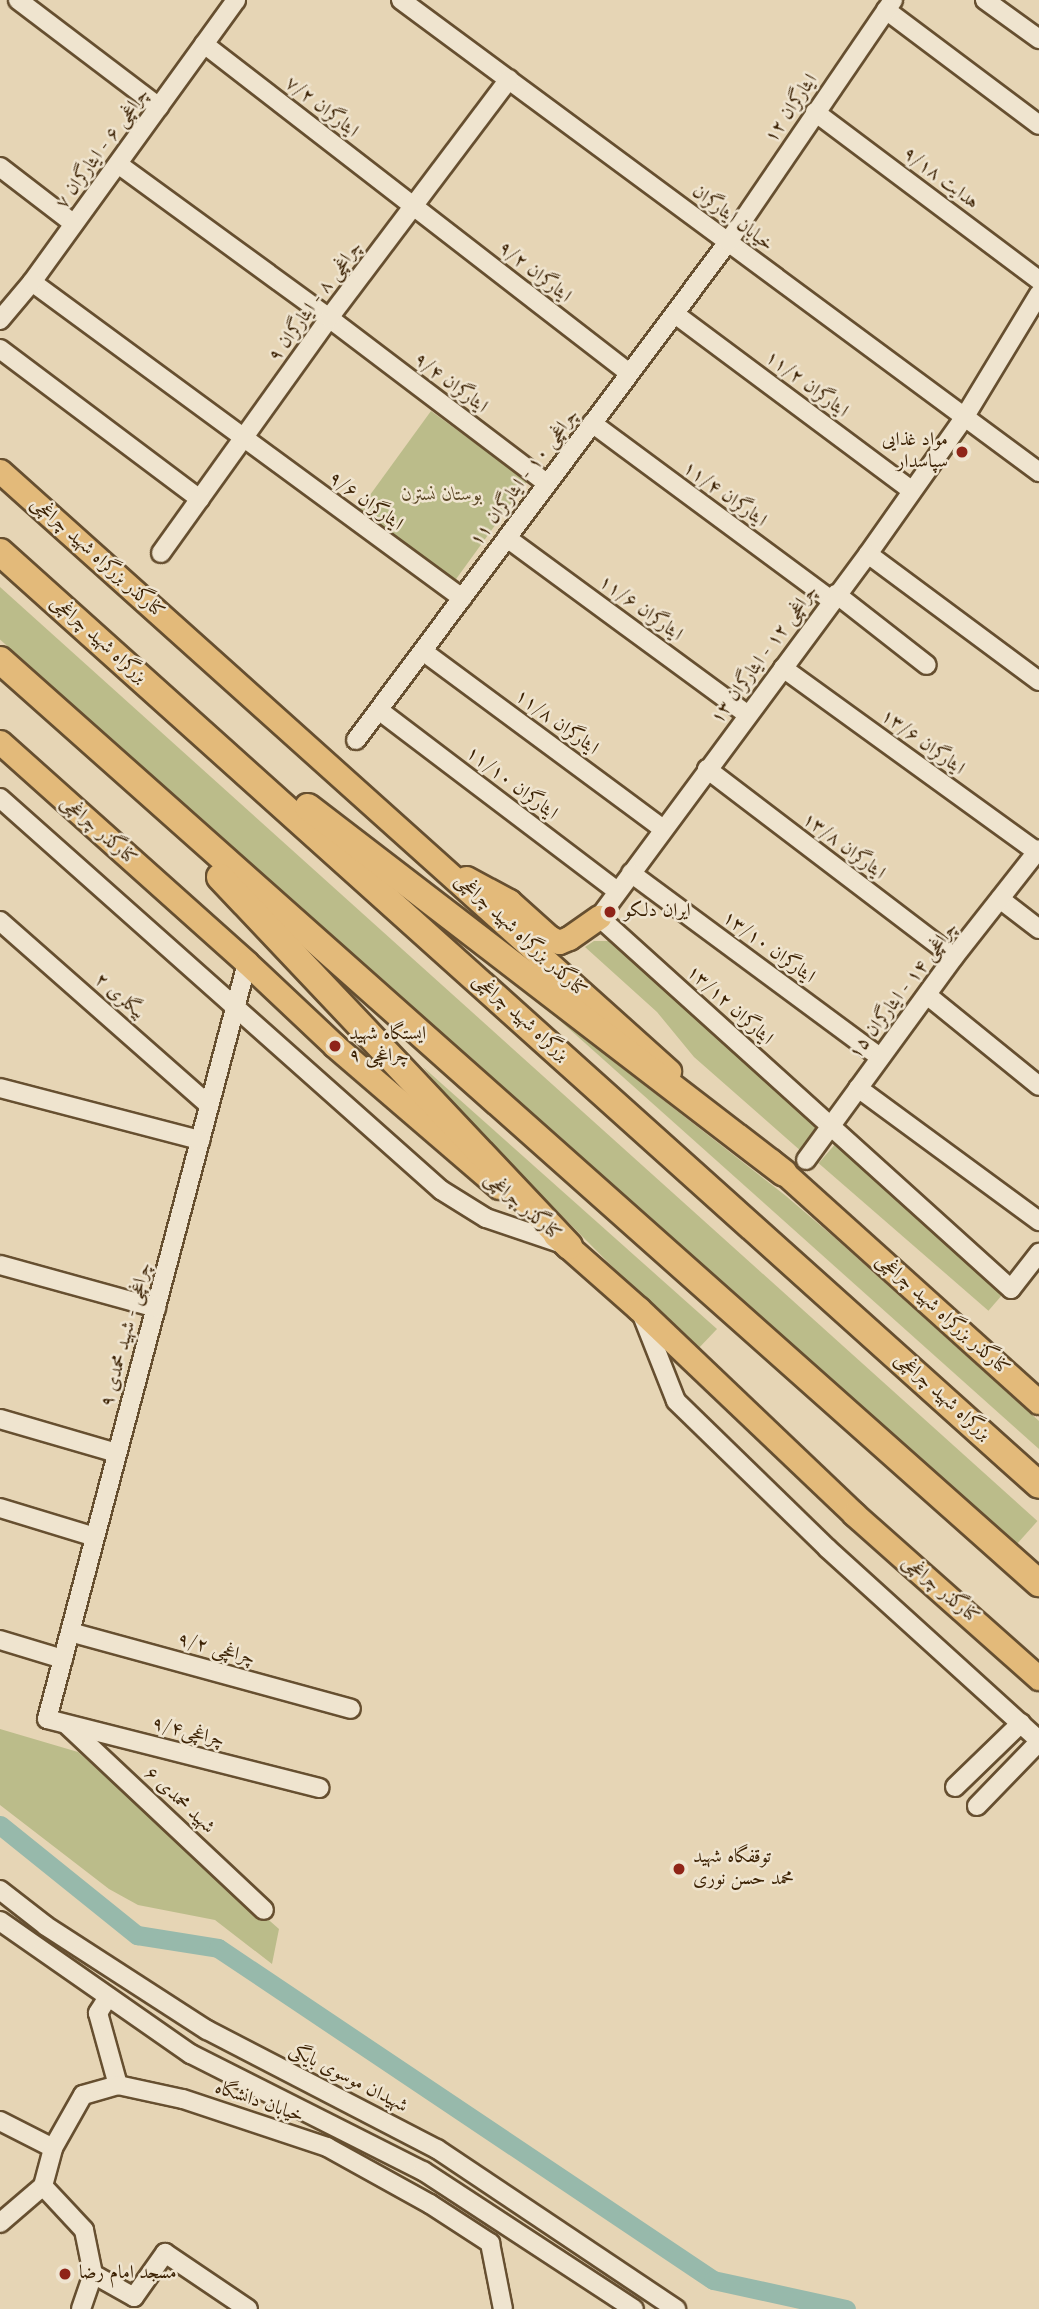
<!DOCTYPE html>
<meta charset="utf-8">
<style>
body{margin:0}
#map{position:relative;width:1039px;height:2309px;overflow:hidden;background:#e6d5b5;font-family:"Old Standard TT",Amiri,serif}
div>[style]{position:absolute}
.green>*{inset:0;background:#bbbc8a;transform-origin:0 0}
.canal>*{height:19px;margin:-9.5px;padding:0 9.5px;transform-origin:9.5px;border-radius:9.5px;background:#97b9ab}
.roads{filter:drop-shadow(2px 0 #664f30) drop-shadow(-2px 0 #664f30) drop-shadow(0 2px #664f30) drop-shadow(0 -2px #664f30)}
.minor>*{height:18px;margin:-9px;padding:0 9px;transform-origin:9px;border-radius:9px;background:#efe4cf}
.major>*{height:23px;margin:-11.5px;padding:0 11.5px;transform-origin:11.5px;border-radius:11.5px;background:#e3ba7a}
.highway>*{height:26px;margin:-13px;padding:0 13px;transform-origin:13px;border-radius:13px;background:#e3ba7a}
.dots>*{width:19px;height:19px;translate:-50% -50%;box-sizing:border-box;border:4px solid #efe4cf;border-radius:50%}
span{translate:-50% -50%;white-space:nowrap;text-align:center;line-height:1.15;-webkit-text-stroke:5px #efe4cf;paint-order:stroke}
.street-label{font-size:19px;color:#3c2204}
.poi-label{font-size:19px;color:#3c2204}
.right{translate:-100% -50%;text-align:right}
.left{translate:0 -50%;text-align:left}
.park-label{font-size:19px;color:#5c4826;font-style:italic}
</style>
<div id="map">
<div class="green">
<i style="left:431px;top:411px;width:119px;height:122px;rotate:36deg"></i>
<i style="left:0;top:587px;width:1396px;height:39px;rotate:42deg"></i>
<i style="clip-path:polygon(594px 941px,610px 941px,628px 954px,823px 1126px,802px 1152px,694px 1057px,657px 1012px,585px 947px)"></i>
<i style="clip-path:polygon(548px 1010px,786px 1196px,835px 1238px,1039px 1421px,1039px 1449px)"></i>
<i style="clip-path:polygon(423px 1067px,717px 1329px,696px 1351px,461px 1114px)"></i>
<i style="left:837px;top:1142px;width:225px;height:28px;rotate:41deg"></i>
<i style="clip-path:polygon(0 1729px,78px 1752px,279px 1929px,272px 1964px,215px 1920px,138px 1905px,109px 1889px,0 1805px)"></i>
</div>
<div class="canal">
<i style="left:0;top:1825px;width:176px;rotate:38.8deg"></i>
<i style="left:137px;top:1935px;width:82px;rotate:9.1deg"></i>
<i style="left:218px;top:1948px;width:596px;rotate:33.85deg"></i>
<i style="left:713px;top:2280px;width:136px;rotate:12.3deg"></i>
</div>
<div class="roads">
<div class="minor">
<i style="left:18px;top:0;width:177px;rotate:37.2deg"></i>
<i style="left:401px;top:0;width:794px;rotate:36.49deg"></i>
<i style="left:985px;top:0;width:67px;rotate:35.8deg"></i>
<i style="left:886px;top:10px;width:191px;rotate:36.9deg"></i>
<i style="left:204px;top:44px;width:537px;rotate:37.74deg"></i>
<i style="left:815px;top:112px;width:280px;rotate:36.9deg"></i>
<i style="left:118px;top:164px;width:261px;rotate:36.1deg"></i>
<i style="left:329px;top:318px;width:273px;rotate:37.2deg"></i>
<i style="left:0;top:167px;width:93px;rotate:37.6deg"></i>
<i style="left:32px;top:282px;width:534px;rotate:36.31deg"></i>
<i style="left:1039px;top:294px;width:145px;rotate:121.2deg"></i>
<i style="left:964px;top:418px;width:166px;rotate:125.2deg"></i>
<i style="left:868px;top:554px;width:452px;rotate:126.5deg"></i>
<i style="left:599px;top:917px;width:555px;rotate:42.08deg"></i>
<i style="left:1011px;top:1289px;width:46px;rotate:-52.1deg"></i>
<i style="left:675px;top:314px;width:294px;rotate:36.7deg"></i>
<i style="left:0;top:320px;width:50px;rotate:-49.9deg"></i>
<i style="left:32px;top:282px;width:348px;rotate:-54.1deg"></i>
<i style="left:0;top:349px;width:250px;rotate:36.9deg"></i>
<i style="left:592px;top:423px;width:297px;rotate:36.5deg"></i>
<i style="left:507px;top:538px;width:299px;rotate:36.3deg"></i>
<i style="left:161px;top:553px;width:289px;rotate:-54.4deg"></i>
<i style="left:329px;top:318px;width:299px;rotate:-53deg"></i>
<i style="left:868px;top:554px;width:213px;rotate:36.6deg"></i>
<i style="left:836px;top:594px;width:115px;rotate:38deg"></i>
<i style="left:424px;top:652px;width:297px;rotate:36.5deg"></i>
<i style="left:783px;top:668px;width:314px;rotate:35.9deg"></i>
<i style="left:380px;top:711px;width:298px;rotate:37.2deg"></i>
<i style="left:356px;top:740px;width:622px;rotate:-53.24deg"></i>
<i style="left:728px;top:242px;width:293px;rotate:-55.7deg"></i>
<i style="left:707px;top:769px;width:310px;rotate:37.3deg"></i>
<i style="left:0;top:798px;width:590px;rotate:41.63deg"></i>
<i style="left:441px;top:1190px;width:53px;rotate:31.9deg"></i>
<i style="left:486px;top:1218px;width:81px;rotate:18.7deg"></i>
<i style="left:631px;top:873px;width:310px;rotate:36.5deg"></i>
<i style="left:1000px;top:899px;width:49px;rotate:37.6deg"></i>
<i style="left:0;top:921px;width:278px;rotate:41.4deg"></i>
<i style="left:247px;top:963px;width:782px;rotate:104.82deg"></i>
<i style="left:47px;top:1719px;width:281px;rotate:14.2deg"></i>
<i style="left:927px;top:995px;width:144px;rotate:39.1deg"></i>
<i style="left:0;top:1088px;width:207px;rotate:14.6deg"></i>
<i style="left:858px;top:1088px;width:225px;rotate:36.3deg"></i>
<i style="left:806px;top:1160px;width:251px;rotate:-53.9deg"></i>
<i style="left:954px;top:957px;width:137px;rotate:-51.8deg"></i>
<i style="left:0;top:1265px;width:162px;rotate:15.4deg"></i>
<i style="left:642px;top:1315px;width:92px;rotate:68.4deg"></i>
<i style="left:676px;top:1401px;width:211px;rotate:44.2deg"></i>
<i style="left:827px;top:1548px;width:286px;rotate:42.2deg"></i>
<i style="left:0;top:1419px;width:122px;rotate:16.2deg"></i>
<i style="left:0;top:1508px;width:99px;rotate:17deg"></i>
<i style="left:70px;top:1632px;width:291px;rotate:15.3deg"></i>
<i style="left:0;top:1640px;width:66px;rotate:16.8deg"></i>
<i style="left:67px;top:1725px;width:270px;rotate:43.2deg"></i>
<i style="left:955px;top:1787px;width:92px;rotate:-44.1deg"></i>
<i style="left:977px;top:1806px;width:89px;rotate:-45.9deg"></i>
<i style="left:0;top:1890px;width:58px;rotate:38deg"></i>
<i style="left:46px;top:1926px;width:192px;rotate:32.9deg"></i>
<i style="left:207px;top:2030px;width:259px;rotate:27.4deg"></i>
<i style="left:437px;top:2149px;width:288px;rotate:33.8deg"></i>
<i style="left:0;top:1921px;width:233px;rotate:34.9deg"></i>
<i style="left:191px;top:2054px;width:260px;rotate:26.8deg"></i>
<i style="left:423px;top:2171px;width:252px;rotate:33.2deg"></i>
<i style="left:108px;top:1997px;width:19px;rotate:122deg"></i>
<i style="left:98px;top:2013px;width:75px;rotate:74.5deg"></i>
<i style="left:0;top:2121px;width:59px;rotate:27deg"></i>
<i style="left:0;top:2223px;width:57px;rotate:-40.7deg"></i>
<i style="left:93px;top:2274px;width:47px;rotate:29.3deg"></i>
<i style="left:134px;top:2297px;width:54px;rotate:-54.8deg"></i>
<i style="left:165px;top:2253px;width:100px;rotate:34deg"></i>
<i style="left:81px;top:2309px;width:37px;rotate:-71deg"></i>
<i style="left:93px;top:2274px;width:45px;rotate:-101.6deg"></i>
<i style="left:84px;top:2230px;width:60px;rotate:-133deg"></i>
<i style="left:43px;top:2186px;width:39px;rotate:-75deg"></i>
<i style="left:53px;top:2148px;width:61px;rotate:-60.5deg"></i>
<i style="left:83px;top:2095px;width:36px;rotate:-16deg"></i>
<i style="left:118px;top:2085px;width:66px;rotate:12.2deg"></i>
<i style="left:183px;top:2099px;width:152px;rotate:18.4deg"></i>
<i style="left:327px;top:2147px;width:118px;rotate:29deg"></i>
<i style="left:430px;top:2204px;width:72px;rotate:33deg"></i>
<i style="left:490px;top:2243px;width:67px;rotate:78.9deg"></i>
</div>
<div class="major">
<i style="left:0;top:471px;width:899px;rotate:41.89deg"></i>
<i style="left:0;top:742px;width:331px;rotate:41.8deg"></i>
<i style="left:247px;top:963px;width:121px;rotate:43.3deg"></i>
<i style="left:335px;top:1046px;width:216px;rotate:40.7deg"></i>
<i style="left:466px;top:878px;width:49px;rotate:28.1deg"></i>
<i style="left:509px;top:901px;width:54px;rotate:42deg"></i>
<i style="left:549px;top:937px;width:11px;rotate:27deg"></i>
<i style="left:559px;top:942px;width:11px;rotate:-22deg"></i>
<i style="left:569px;top:938px;width:37px;rotate:-35deg"></i>
<i style="left:771px;top:1161px;width:360px;rotate:42deg"></i>
<i style="left:555px;top:1235px;width:112px;rotate:41.4deg"></i>
<i style="left:639px;top:1309px;width:297px;rotate:43.6deg"></i>
<i style="left:854px;top:1514px;width:247px;rotate:41.6deg"></i>
</div>
<div class="highway">
<i style="left:0;top:552px;width:1396px;rotate:41.92deg"></i>
<i style="left:0;top:660px;width:1390px;rotate:41.62deg"></i>
<i style="left:308px;top:807px;width:600px;rotate:37.56deg"></i>
<i style="left:220px;top:877px;width:508px;rotate:46.6deg"></i>
</div>
</div>
<div class="dots">
<i style="left:962px;top:452px;background:#8f2418"></i>
<i style="left:610px;top:912px;background:#8f2418"></i>
<i style="left:335px;top:1046px;background:#8f2418"></i>
<i style="left:679px;top:1869px;background:#8f2418"></i>
<i style="left:65px;top:2274px;background:#8f2418"></i>
</div>
<div class="street-label">
<span style="left:321px;top:108px;rotate:38deg">ایثارگران ۷/۲</span>
<span style="left:792px;top:109px;rotate:-56deg">ایثارگران ۱۲</span>
<span style="left:103px;top:149px;rotate:-54deg">چراغچی ۶ - ایثارگران ۷</span>
<span style="left:940px;top:179px;rotate:37deg">هدایت ۹/۱۸</span>
<span style="left:732px;top:219px;rotate:37deg">خیابان ایثارگران</span>
<span style="left:534px;top:273px;rotate:38deg">ایثارگران ۹/۲</span>
<span style="left:316px;top:302px;rotate:-54deg">چراغچی ۸ - ایثارگران ۹</span>
<span style="left:450px;top:384px;rotate:37deg">ایثارگران ۹/۴</span>
<span style="left:806px;top:385px;rotate:37deg">ایثارگران ۱۱/۲</span>
<span style="left:525px;top:478px;rotate:-53deg">چراغچی ۱۰ - ایثارگران ۱۱</span>
<span style="left:724px;top:495px;rotate:36deg">ایثارگران ۱۱/۴</span>
<span style="left:365px;top:502px;rotate:36deg">ایثارگران ۹/۶</span>
<span style="left:97px;top:558px;rotate:42deg">کنارگذر بزرگراه شهید چراغچی</span>
<span style="left:640px;top:609px;rotate:36deg">ایثارگران ۱۱/۶</span>
<span style="left:98px;top:640px;rotate:42deg">بزرگراه شهید چراغچی</span>
<span style="left:765px;top:655px;rotate:-54deg">چراغچی ۱۲ - ایثارگران ۱۳</span>
<span style="left:556px;top:723px;rotate:36deg">ایثارگران ۱۱/۸</span>
<span style="left:922px;top:743px;rotate:36deg">ایثارگران ۱۳/۶</span>
<span style="left:511px;top:784px;rotate:37deg">ایثارگران ۱۱/۱۰</span>
<span style="left:98px;top:831px;rotate:42deg">کنارگذر چراغچی</span>
<span style="left:843px;top:847px;rotate:37deg">ایثارگران ۱۳/۸</span>
<span style="left:520px;top:936px;rotate:43deg">کنارگذر بزرگراه شهید چراغچی</span>
<span style="left:768px;top:948px;rotate:36deg">ایثارگران ۱۳/۱۰</span>
<span style="left:904px;top:991px;rotate:-53deg">چراغچی ۱۴ - ایثارگران ۱۵</span>
<span style="left:119px;top:997px;rotate:41deg">بیگلری ۲</span>
<span style="left:729px;top:1006px;rotate:42deg">ایثارگران ۱۳/۱۲</span>
<span style="left:520px;top:1018px;rotate:42deg">بزرگراه شهید چراغچی</span>
<span style="left:522px;top:1207px;rotate:41deg">کنارگذر چراغچی</span>
<span style="left:942px;top:1315px;rotate:42deg">کنارگذر بزرگراه شهید چراغچی</span>
<span style="left:127px;top:1335px;rotate:-75deg">۹ چراغچی - شهید محمدی</span>
<span style="left:942px;top:1397px;rotate:42deg">بزرگراه شهید چراغچی</span>
<span style="left:940px;top:1590px;rotate:41deg">کنارگذر چراغچی</span>
<span style="left:216px;top:1650px;rotate:15deg">۹/۲ چراغچی</span>
<span style="left:188px;top:1733px;rotate:14deg">۹/۴چراغچی</span>
<span style="left:179px;top:1801px;rotate:43deg">شهید محمدی ۶</span>
<span style="left:348px;top:2079px;rotate:27deg">شهیدان موسوی بایگی</span>
<span style="left:259px;top:2103px;rotate:19deg">خیابان دانشگاه</span>
</div>
<div class="poi-label">
<span class="right" style="left:948px;top:452px">مواد غذایی<br>سپاسدار</span>
<span class="left" style="left:624px;top:912px">ایران دلکو</span>
<span class="left" style="left:349px;top:1046px">ایستگاه شهید<br>چراغچی ۹</span>
<span class="left" style="left:693px;top:1869px">توقفگاه شهید<br>محمد حسن نوری</span>
<span class="left" style="left:79px;top:2274px">مسجد امام رضا</span>
</div>
<div class="park-label">
<span style="left:442px;top:496px">بوستان نسترن</span>
</div>
</div>
